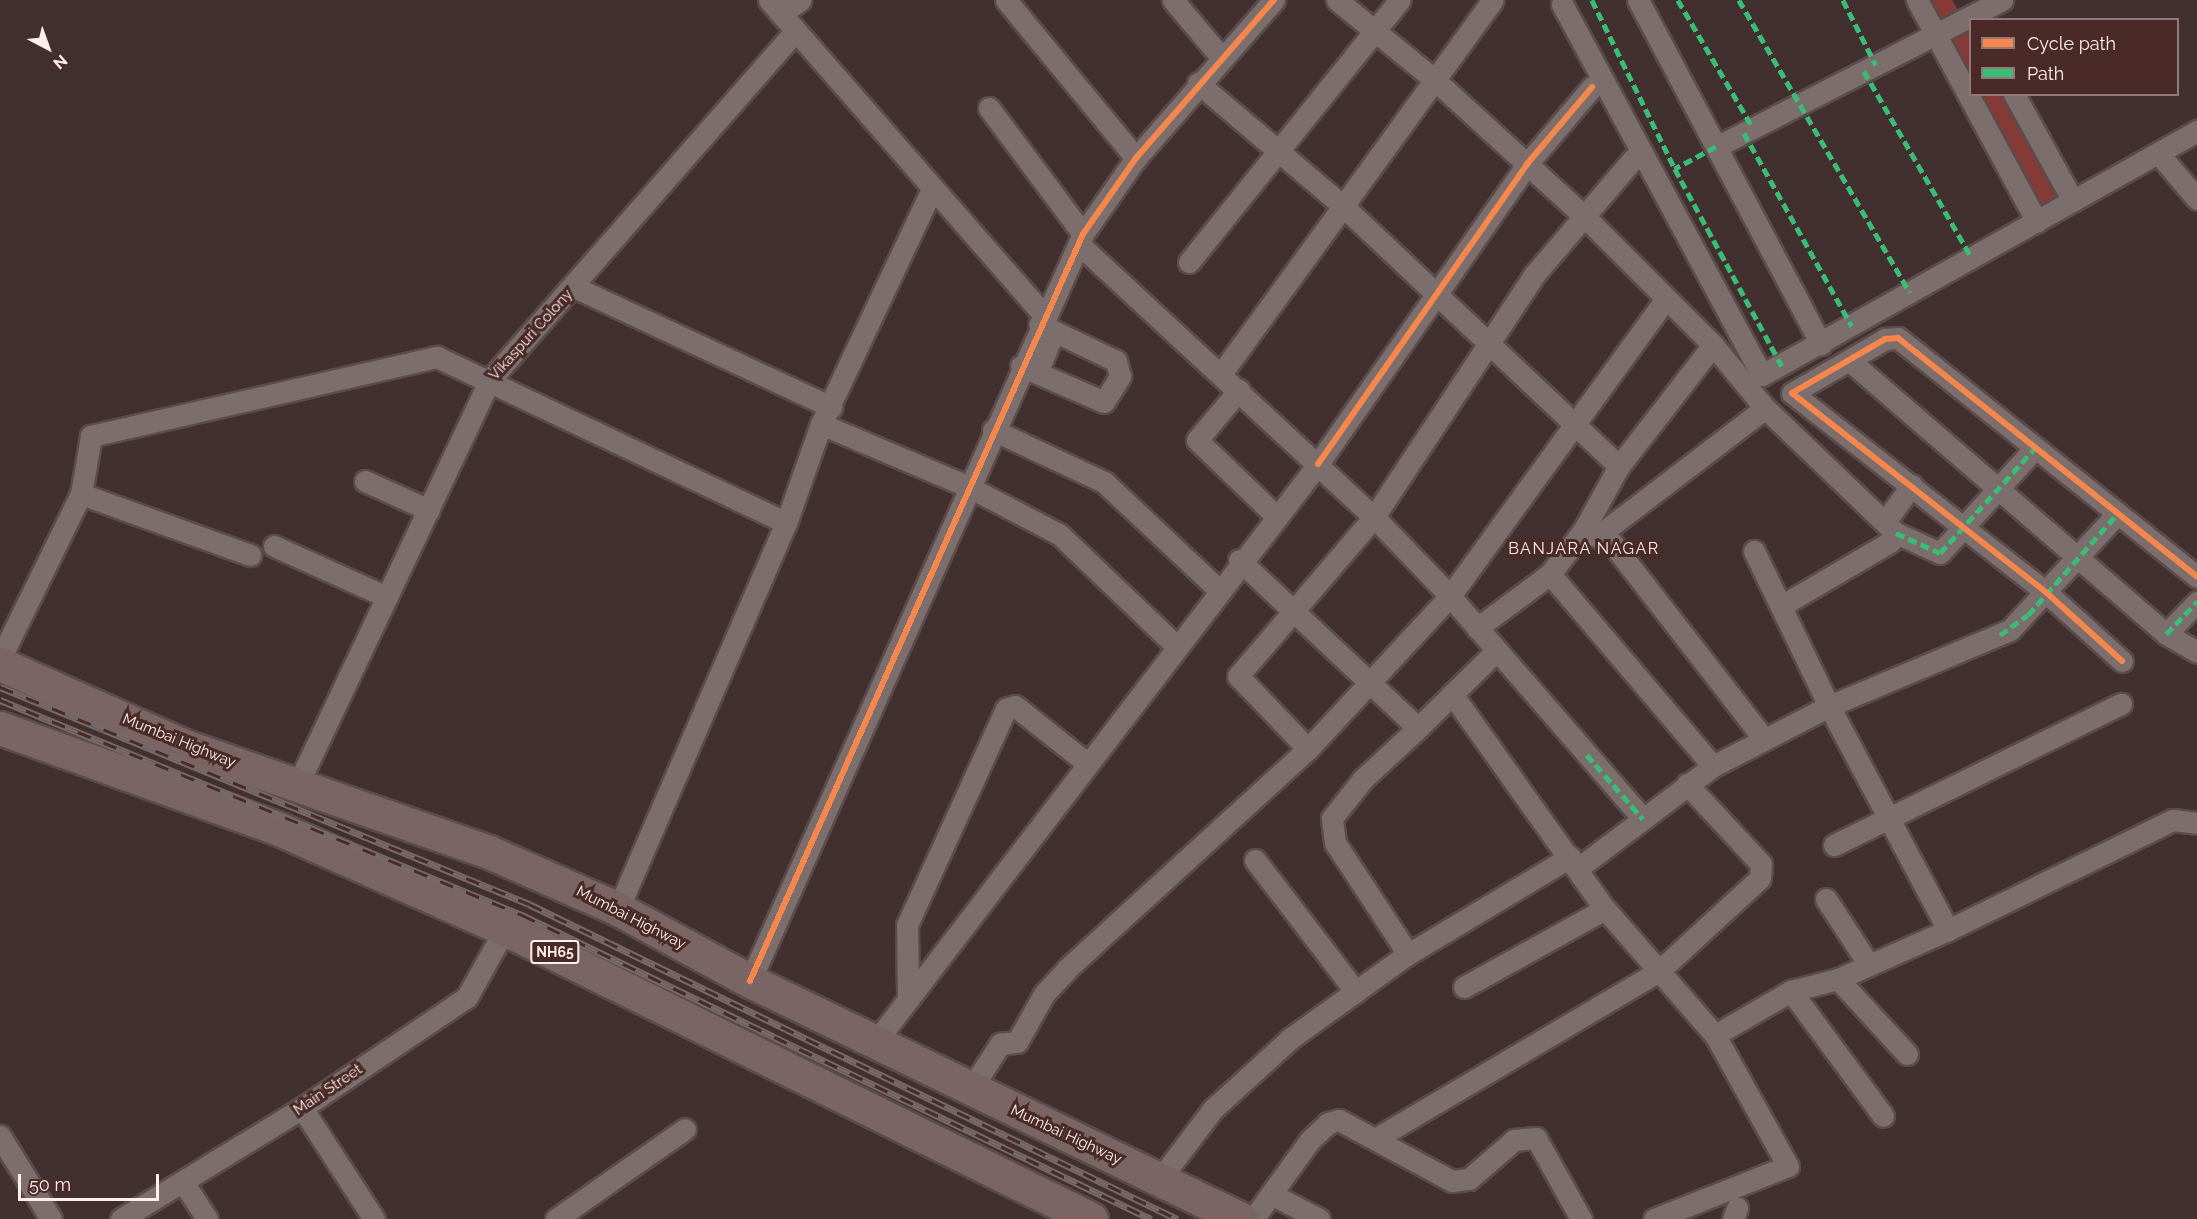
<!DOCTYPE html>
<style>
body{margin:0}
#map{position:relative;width:2197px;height:1219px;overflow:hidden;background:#41302f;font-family:Raleway,sans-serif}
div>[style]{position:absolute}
.green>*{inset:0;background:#863a38}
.roads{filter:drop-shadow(2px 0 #5a4c4b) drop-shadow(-2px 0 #5a4c4b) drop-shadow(0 2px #5a4c4b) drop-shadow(0 -2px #5a4c4b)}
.minor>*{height:21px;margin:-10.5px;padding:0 10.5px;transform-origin:10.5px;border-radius:10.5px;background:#7c6e6c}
.trunk>*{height:33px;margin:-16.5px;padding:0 16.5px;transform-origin:16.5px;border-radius:16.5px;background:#7a6564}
.rail>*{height:7px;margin-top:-3.5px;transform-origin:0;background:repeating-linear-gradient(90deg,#492a27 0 14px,#776968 0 28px);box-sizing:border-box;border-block:2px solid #776968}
.quiet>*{height:4.5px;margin-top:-2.25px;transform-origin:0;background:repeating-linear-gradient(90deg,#3abd76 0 9px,transparent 0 13.5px)}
.cycleway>*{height:6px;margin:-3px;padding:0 3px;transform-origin:3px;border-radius:3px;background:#f5874c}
span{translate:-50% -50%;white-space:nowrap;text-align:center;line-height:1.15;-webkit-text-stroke:6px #492a27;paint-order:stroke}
.shield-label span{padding:2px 4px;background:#492a27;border:2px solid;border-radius:4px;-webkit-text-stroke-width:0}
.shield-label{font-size:14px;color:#ffeeec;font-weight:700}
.street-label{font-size:15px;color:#ffeeec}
.neighbourhood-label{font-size:16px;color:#ffeeec;letter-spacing:1.5px}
.legend{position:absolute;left:1969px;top:18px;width:210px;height:78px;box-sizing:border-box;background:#492a27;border:2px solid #927876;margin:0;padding:8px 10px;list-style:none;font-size:18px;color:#ffeeec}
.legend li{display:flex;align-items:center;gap:12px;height:30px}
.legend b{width:30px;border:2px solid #927876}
.north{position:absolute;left:18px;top:18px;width:60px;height:60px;-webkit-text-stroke:4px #492a27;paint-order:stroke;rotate:139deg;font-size:16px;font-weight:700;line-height:24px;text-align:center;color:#ffeeec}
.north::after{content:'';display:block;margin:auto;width:21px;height:27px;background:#ffeeec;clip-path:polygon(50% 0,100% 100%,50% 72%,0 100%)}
.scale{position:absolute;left:18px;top:1174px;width:141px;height:27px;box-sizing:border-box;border:3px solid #ffeeec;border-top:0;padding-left:8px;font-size:18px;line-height:21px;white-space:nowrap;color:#ffeeec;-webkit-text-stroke:4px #492a27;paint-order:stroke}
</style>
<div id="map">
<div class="green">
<i style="clip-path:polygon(1925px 0,1952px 0,1960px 13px,1939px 25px)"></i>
<i style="clip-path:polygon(1966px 26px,1970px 34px,1970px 87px,1944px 38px)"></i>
<i style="clip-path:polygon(1975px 95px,2004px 95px,2060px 197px,2037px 210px)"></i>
</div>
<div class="roads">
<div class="minor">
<i style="left:769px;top:0;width:418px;rotate:48.9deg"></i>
<i style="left:1006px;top:0;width:205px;rotate:50.6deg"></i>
<i style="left:1173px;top:0;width:73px;rotate:50deg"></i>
<i style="left:1337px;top:0;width:128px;rotate:39.3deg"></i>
<i style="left:1436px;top:81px;width:199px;rotate:42.4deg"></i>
<i style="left:1583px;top:215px;width:184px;rotate:45deg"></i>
<i style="left:1713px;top:345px;width:153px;rotate:127.8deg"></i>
<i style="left:1619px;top:466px;width:74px;rotate:119deg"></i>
<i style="left:1583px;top:531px;width:54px;rotate:127.5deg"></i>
<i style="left:1550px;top:574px;width:91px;rotate:143.5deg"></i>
<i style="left:1638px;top:0;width:390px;rotate:62deg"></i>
<i style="left:1917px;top:0;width:252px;rotate:61.6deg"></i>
<i style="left:1562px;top:4px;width:421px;rotate:61.7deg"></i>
<i style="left:1762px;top:375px;width:499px;rotate:-29.3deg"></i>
<i style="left:781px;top:14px;width:24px;rotate:-36deg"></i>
<i style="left:1198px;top:83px;width:192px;rotate:40.3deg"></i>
<i style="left:1344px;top:207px;width:378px;rotate:43.3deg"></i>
<i style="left:2014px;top:94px;width:122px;rotate:61.1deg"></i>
<i style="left:989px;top:108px;width:157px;rotate:53.3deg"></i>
<i style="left:1716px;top:147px;width:322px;rotate:-27.2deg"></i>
<i style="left:2158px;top:153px;width:60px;rotate:49.7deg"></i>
<i style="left:1082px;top:247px;width:398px;rotate:42.8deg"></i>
<i style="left:1374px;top:517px;width:110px;rotate:46.1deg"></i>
<i style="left:1450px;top:596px;width:295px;rotate:49.1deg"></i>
<i style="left:1189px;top:262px;width:336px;rotate:-51.2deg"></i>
<i style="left:574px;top:287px;width:284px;rotate:25deg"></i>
<i style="left:1713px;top:345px;width:82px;rotate:50.5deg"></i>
<i style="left:1765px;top:408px;width:181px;rotate:43.7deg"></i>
<i style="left:1896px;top:533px;width:11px;rotate:124deg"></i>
<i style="left:1890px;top:542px;width:126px;rotate:149.6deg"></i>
<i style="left:1850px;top:361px;width:418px;rotate:40.8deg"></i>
<i style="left:2166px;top:634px;width:36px;rotate:30deg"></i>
<i style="left:1021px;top:366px;width:90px;rotate:23.4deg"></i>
<i style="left:1104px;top:402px;width:31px;rotate:-58deg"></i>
<i style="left:1120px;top:376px;width:16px;rotate:-105deg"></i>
<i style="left:1116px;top:361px;width:85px;rotate:-154.3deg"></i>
<i style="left:1037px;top:373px;width:45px;rotate:-68deg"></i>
<i style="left:1221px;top:374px;width:462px;rotate:-54deg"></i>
<i style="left:1239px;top:390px;width:65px;rotate:130deg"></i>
<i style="left:1197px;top:440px;width:107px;rotate:43.9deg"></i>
<i style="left:821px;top:424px;width:159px;rotate:23deg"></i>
<i style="left:967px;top:486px;width:104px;rotate:27.6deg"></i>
<i style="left:1059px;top:534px;width:162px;rotate:43.7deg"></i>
<i style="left:993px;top:430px;width:123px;rotate:25.1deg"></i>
<i style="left:1104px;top:482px;width:156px;rotate:43.2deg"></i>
<i style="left:365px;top:481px;width:70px;rotate:24.4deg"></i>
<i style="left:81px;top:494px;width:59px;rotate:-80.2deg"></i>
<i style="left:91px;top:436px;width:355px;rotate:-12.9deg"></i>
<i style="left:437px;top:357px;width:386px;rotate:25.4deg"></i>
<i style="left:1887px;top:519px;width:42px;rotate:-53.7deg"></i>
<i style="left:1583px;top:531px;width:31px;rotate:22deg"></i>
<i style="left:1612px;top:543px;width:248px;rotate:52.2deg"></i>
<i style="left:1896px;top:533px;width:48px;rotate:24.4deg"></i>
<i style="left:1940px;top:553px;width:142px;rotate:-47.9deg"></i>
<i style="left:1599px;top:535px;width:209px;rotate:-37.4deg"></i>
<i style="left:274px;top:546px;width:124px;rotate:24.3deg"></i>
<i style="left:1754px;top:551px;width:172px;rotate:64.2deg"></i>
<i style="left:1829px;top:706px;width:254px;rotate:62deg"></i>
<i style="left:1239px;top:560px;width:245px;rotate:43.2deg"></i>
<i style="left:1418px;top:728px;width:108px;rotate:-44.6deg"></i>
<i style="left:1550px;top:574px;width:252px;rotate:49.7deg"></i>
<i style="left:2166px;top:634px;width:45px;rotate:-45.9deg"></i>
<i style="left:0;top:659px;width:184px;rotate:-63.9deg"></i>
<i style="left:81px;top:494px;width:180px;rotate:19.8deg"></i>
<i style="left:2122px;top:661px;width:101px;rotate:-137.8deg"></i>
<i style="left:2047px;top:593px;width:324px;rotate:-141.9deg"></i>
<i style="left:1792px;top:393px;width:108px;rotate:-30.1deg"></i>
<i style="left:1885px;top:339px;width:13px;rotate:-4deg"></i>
<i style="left:1898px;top:338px;width:383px;rotate:38.6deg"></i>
<i style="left:1452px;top:694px;width:264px;rotate:54.6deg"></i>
<i style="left:1605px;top:909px;width:167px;rotate:48.9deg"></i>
<i style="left:1715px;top:1035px;width:150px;rotate:60.9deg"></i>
<i style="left:1788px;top:1166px;width:144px;rotate:158.4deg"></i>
<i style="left:1308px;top:749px;width:101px;rotate:-133.8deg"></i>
<i style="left:1238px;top:676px;width:209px;rotate:-49.5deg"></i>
<i style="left:1374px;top:517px;width:290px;rotate:-56.5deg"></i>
<i style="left:1534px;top:275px;width:153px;rotate:-49.5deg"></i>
<i style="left:297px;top:786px;width:448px;rotate:-64.6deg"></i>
<i style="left:489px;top:381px;width:463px;rotate:-48.8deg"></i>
<i style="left:1834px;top:845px;width:320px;rotate:-26.2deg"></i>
<i style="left:1255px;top:860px;width:166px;rotate:52.6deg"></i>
<i style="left:1577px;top:869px;width:171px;rotate:-37.1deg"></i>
<i style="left:1713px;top:766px;width:131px;rotate:-27.3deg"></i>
<i style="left:1829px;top:706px;width:196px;rotate:-22.8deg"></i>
<i style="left:2010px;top:630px;width:158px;rotate:-47.3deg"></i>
<i style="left:1826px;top:899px;width:79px;rotate:56.9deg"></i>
<i style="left:618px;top:909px;width:421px;rotate:-66.5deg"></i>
<i style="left:786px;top:523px;width:105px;rotate:-70.5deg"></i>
<i style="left:821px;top:424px;width:258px;rotate:-64.7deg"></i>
<i style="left:1408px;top:954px;width:133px;rotate:-123.3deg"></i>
<i style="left:1335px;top:843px;width:25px;rotate:-97deg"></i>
<i style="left:1332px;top:818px;width:50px;rotate:-51.5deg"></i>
<i style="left:1363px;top:779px;width:75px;rotate:-42.8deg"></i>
<i style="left:1838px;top:979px;width:102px;rotate:47.4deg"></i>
<i style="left:750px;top:981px;width:818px;rotate:-65.97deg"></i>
<i style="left:1083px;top:234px;width:93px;rotate:-55.1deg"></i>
<i style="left:1136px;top:158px;width:210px;rotate:-48.9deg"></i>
<i style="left:1464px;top:987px;width:161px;rotate:-29deg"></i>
<i style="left:1791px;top:991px;width:155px;rotate:53.6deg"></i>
<i style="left:908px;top:996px;width:71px;rotate:-90.8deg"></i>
<i style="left:907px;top:925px;width:238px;rotate:-65.4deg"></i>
<i style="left:1006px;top:709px;width:9px;rotate:-18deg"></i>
<i style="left:1015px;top:706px;width:93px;rotate:38.5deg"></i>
<i style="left:1715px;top:1035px;width:88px;rotate:-30.1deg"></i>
<i style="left:1791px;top:991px;width:49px;rotate:-14.3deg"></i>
<i style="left:1838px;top:979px;width:120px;rotate:-24deg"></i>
<i style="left:1948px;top:930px;width:250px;rotate:-26.1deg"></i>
<i style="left:2173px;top:820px;width:24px;rotate:7deg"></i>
<i style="left:877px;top:1040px;width:725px;rotate:-52.56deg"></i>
<i style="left:1318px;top:464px;width:366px;rotate:-55.1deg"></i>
<i style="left:1527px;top:164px;width:101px;rotate:-49.8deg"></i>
<i style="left:971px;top:1089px;width:54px;rotate:-57.2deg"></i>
<i style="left:1000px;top:1044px;width:17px;rotate:-7deg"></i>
<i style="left:1017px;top:1042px;width:55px;rotate:-60.6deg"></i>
<i style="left:1044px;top:994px;width:35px;rotate:-47deg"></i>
<i style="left:1068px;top:968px;width:325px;rotate:-42.4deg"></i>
<i style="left:1308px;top:749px;width:209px;rotate:-47.1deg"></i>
<i style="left:1450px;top:596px;width:366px;rotate:-54deg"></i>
<i style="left:302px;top:1108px;width:132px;rotate:57deg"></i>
<i style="left:0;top:1136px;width:97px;rotate:58.4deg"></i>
<i style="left:1375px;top:1139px;width:330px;rotate:-30.6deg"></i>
<i style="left:1659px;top:971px;width:137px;rotate:-42.6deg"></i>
<i style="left:1760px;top:878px;width:14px;rotate:-86deg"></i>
<i style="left:1761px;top:864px;width:109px;rotate:-132.8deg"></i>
<i style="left:1160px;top:1179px;width:88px;rotate:-52.9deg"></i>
<i style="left:1213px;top:1109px;width:105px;rotate:-42.3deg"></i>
<i style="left:1291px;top:1038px;width:144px;rotate:-35.7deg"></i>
<i style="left:1408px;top:954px;width:189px;rotate:-30.9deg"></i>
<i style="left:183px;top:1182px;width:44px;rotate:57deg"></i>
<i style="left:1271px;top:1194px;width:54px;rotate:27.5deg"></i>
<i style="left:121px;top:1219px;width:212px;rotate:-31.5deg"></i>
<i style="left:302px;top:1108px;width:199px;rotate:-33.9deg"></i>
<i style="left:467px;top:997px;width:78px;rotate:-60.8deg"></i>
<i style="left:556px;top:1219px;width:157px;rotate:-34.9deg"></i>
<i style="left:1253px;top:1219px;width:97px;rotate:-54.2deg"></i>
<i style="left:1310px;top:1140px;width:25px;rotate:-43deg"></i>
<i style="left:1328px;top:1123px;width:11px;rotate:-15deg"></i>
<i style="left:1339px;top:1120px;width:128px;rotate:28.4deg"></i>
<i style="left:1452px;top:1181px;width:17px;rotate:-7deg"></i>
<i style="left:1469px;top:1179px;width:60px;rotate:-40.9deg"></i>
<i style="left:1514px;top:1140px;width:22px;rotate:-5deg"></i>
<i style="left:1536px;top:1138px;width:93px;rotate:60.9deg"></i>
<i style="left:1733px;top:1219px;width:12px;rotate:-70deg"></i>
</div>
<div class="trunk">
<i style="left:0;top:664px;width:199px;rotate:24deg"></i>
<i style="left:182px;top:745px;width:325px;rotate:19.2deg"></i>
<i style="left:489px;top:852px;width:141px;rotate:23.8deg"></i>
<i style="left:618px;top:909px;width:150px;rotate:28.6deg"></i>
<i style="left:750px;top:981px;width:546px;rotate:25.86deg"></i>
<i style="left:0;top:728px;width:297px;rotate:19.9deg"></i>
<i style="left:279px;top:829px;width:247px;rotate:23.9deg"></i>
<i style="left:505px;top:929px;width:654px;rotate:26.33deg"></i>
</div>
</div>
<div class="rail">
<i style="left:0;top:687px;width:572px;rotate:22.3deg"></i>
<i style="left:529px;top:904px;width:721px;rotate:25.92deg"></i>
<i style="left:0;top:700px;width:565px;rotate:22.39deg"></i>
<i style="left:522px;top:915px;width:699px;rotate:25.79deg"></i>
</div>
<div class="quiet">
<i style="left:1592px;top:0;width:188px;rotate:63.8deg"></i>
<i style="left:1678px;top:0;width:148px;rotate:59.6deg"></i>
<i style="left:1739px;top:0;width:339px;rotate:59.7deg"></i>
<i style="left:1843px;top:0;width:73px;rotate:63.1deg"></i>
<i style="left:1864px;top:71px;width:216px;rotate:60deg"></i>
<i style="left:1744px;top:133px;width:221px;rotate:60.8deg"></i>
<i style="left:1716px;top:147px;width:47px;rotate:151.8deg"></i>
<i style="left:1675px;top:169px;width:224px;rotate:61.5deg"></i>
<i style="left:1896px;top:533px;width:48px;rotate:24.4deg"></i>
<i style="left:1940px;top:553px;width:142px;rotate:-47.9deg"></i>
<i style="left:2166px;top:634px;width:45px;rotate:-45.9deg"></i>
<i style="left:2000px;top:635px;width:34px;rotate:-36deg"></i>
<i style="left:2028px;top:615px;width:135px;rotate:-48.6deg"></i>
<i style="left:1587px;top:755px;width:85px;rotate:48.8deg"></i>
</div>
<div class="cycleway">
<i style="left:1318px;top:464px;width:366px;rotate:-55.1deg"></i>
<i style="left:1527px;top:164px;width:101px;rotate:-49.8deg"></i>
<i style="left:2122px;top:661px;width:101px;rotate:-137.8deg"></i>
<i style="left:2047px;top:593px;width:324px;rotate:-141.9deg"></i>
<i style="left:1792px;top:393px;width:108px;rotate:-30.1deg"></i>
<i style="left:1885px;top:339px;width:13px;rotate:-4deg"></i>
<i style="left:1898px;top:338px;width:383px;rotate:38.6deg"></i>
<i style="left:750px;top:981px;width:818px;rotate:-65.97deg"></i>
<i style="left:1083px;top:234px;width:93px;rotate:-55.1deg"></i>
<i style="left:1136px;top:158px;width:210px;rotate:-48.9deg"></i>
</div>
<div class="shield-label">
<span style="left:555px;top:952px">NH65</span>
</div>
<div class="street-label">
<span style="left:531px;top:335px;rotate:-48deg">Vikaspuri Colony</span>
<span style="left:179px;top:741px;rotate:22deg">Mumbai Highway</span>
<span style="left:631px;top:918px;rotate:27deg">Mumbai Highway</span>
<span style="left:328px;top:1090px;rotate:-34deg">Main Street</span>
<span style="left:1066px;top:1135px;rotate:25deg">Mumbai Highway</span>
</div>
<div class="neighbourhood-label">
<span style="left:1584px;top:549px">BANJARA NAGAR</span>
</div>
<ul class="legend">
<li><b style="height:8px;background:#f5874c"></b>Cycle path</li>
<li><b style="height:8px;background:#3abd76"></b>Path</li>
</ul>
<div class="north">N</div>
<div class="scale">50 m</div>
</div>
